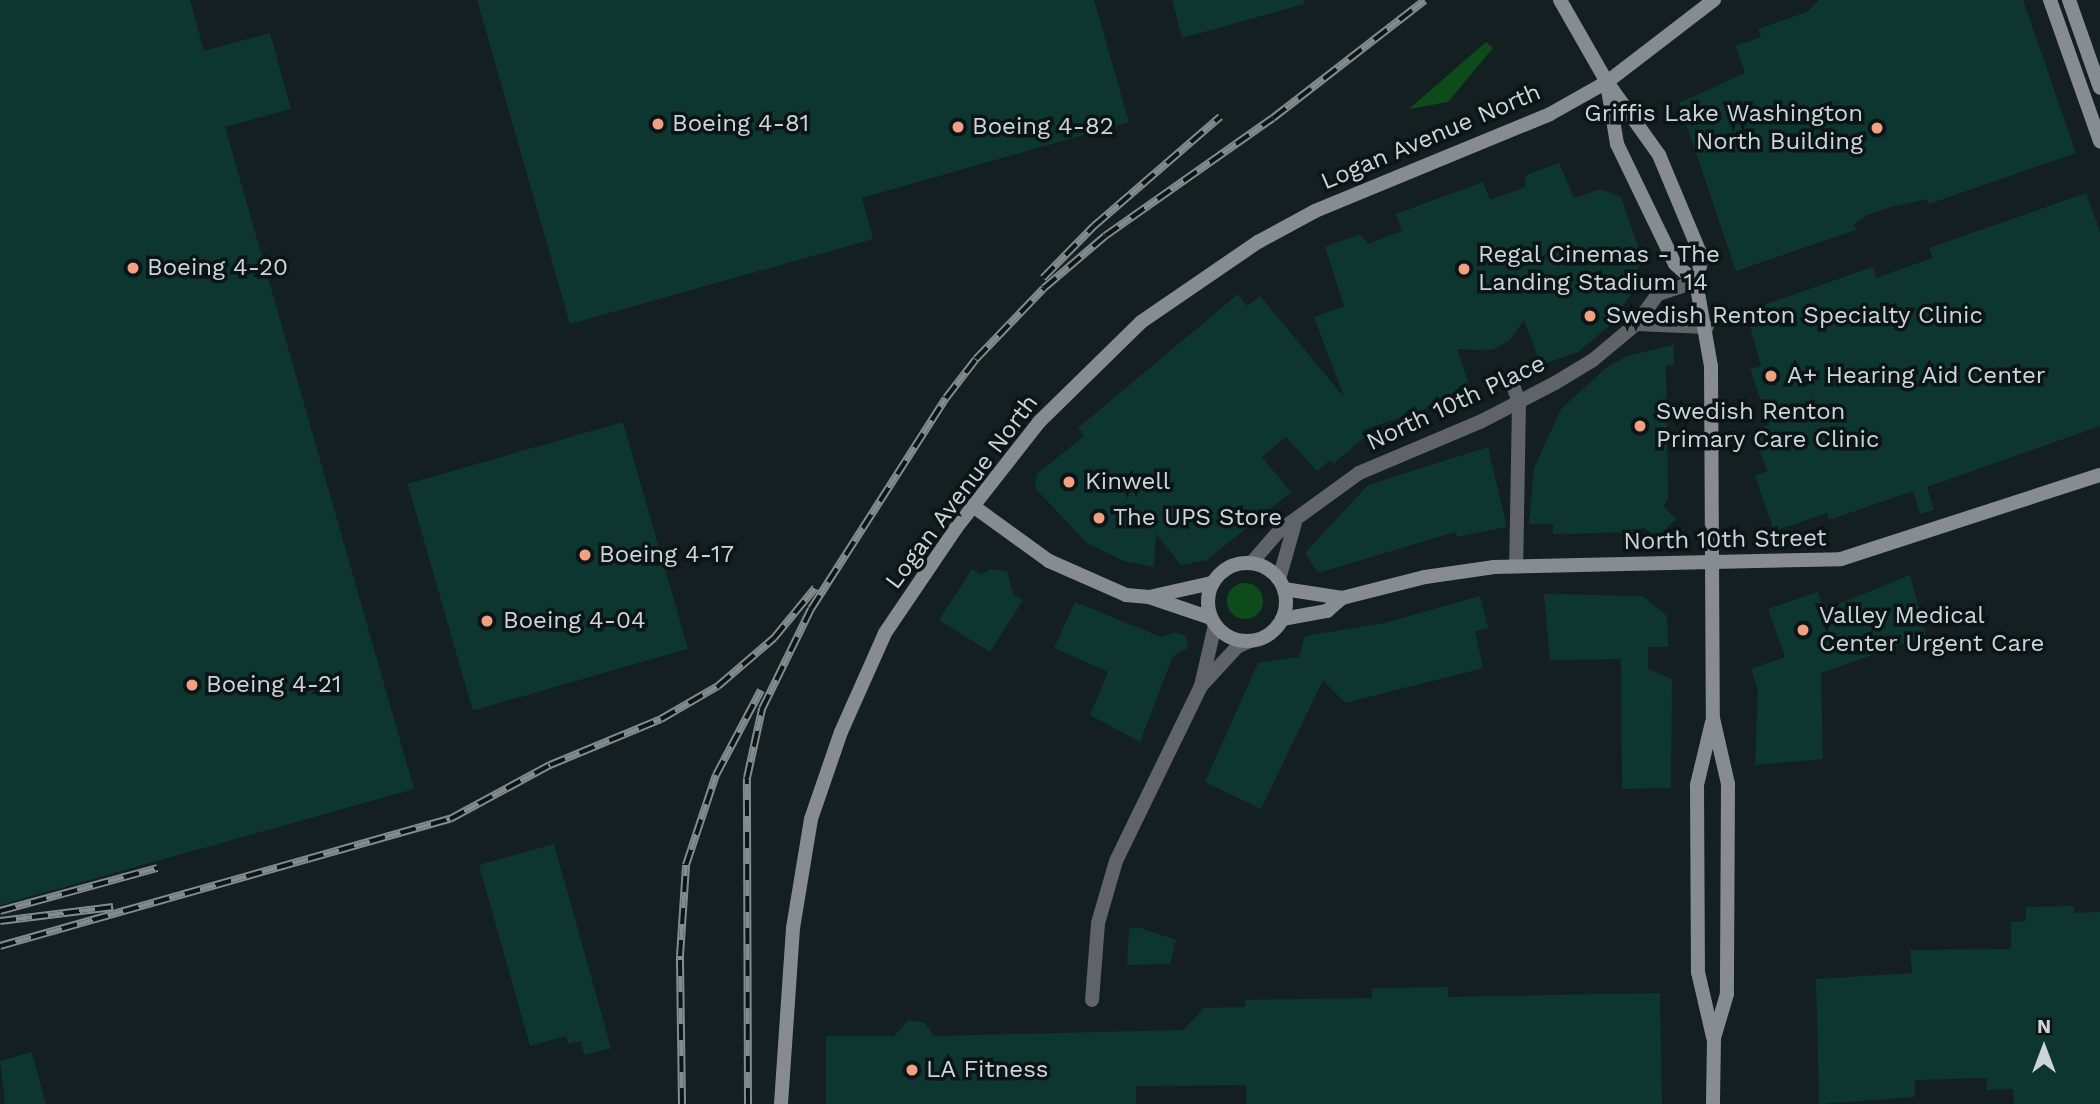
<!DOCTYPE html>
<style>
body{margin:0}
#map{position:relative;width:2100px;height:1104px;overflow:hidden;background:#141f22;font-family:"Work Sans",sans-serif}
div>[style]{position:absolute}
.green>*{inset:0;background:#0e4b1a}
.round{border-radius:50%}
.building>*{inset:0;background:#0e3630;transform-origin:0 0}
.street>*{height:14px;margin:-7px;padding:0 7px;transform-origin:7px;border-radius:7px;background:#606367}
.secondary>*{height:14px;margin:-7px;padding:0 7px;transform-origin:7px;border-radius:7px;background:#868c92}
.secondary>.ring{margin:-7px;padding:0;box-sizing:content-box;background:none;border:14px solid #868c92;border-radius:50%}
.rail>*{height:8px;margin-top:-4px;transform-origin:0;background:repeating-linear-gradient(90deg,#0b1518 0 16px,#828b8d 0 32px);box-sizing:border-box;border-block:2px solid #828b8d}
.dots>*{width:19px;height:19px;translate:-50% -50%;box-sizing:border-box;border:4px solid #0b1518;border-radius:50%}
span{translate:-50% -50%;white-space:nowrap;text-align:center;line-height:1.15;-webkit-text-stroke:7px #0b1518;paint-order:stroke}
.poi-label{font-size:24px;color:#ced5d7}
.right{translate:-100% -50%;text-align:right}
.left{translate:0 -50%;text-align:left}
.street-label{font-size:24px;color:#ced5d7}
.north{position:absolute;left:2009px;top:1013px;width:70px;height:70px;-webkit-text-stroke:5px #0b1518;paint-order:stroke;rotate:0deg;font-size:19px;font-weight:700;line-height:28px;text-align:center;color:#ced5d7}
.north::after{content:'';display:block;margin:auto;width:24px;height:32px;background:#ced5d7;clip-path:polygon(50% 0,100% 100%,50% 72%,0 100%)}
</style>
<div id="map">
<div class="green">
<i style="clip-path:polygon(1486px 42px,1493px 48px,1448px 102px,1409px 109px)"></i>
<i class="round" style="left:1227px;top:583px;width:36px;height:36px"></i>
</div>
<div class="building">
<i style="clip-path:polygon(0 0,190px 0,204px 51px,270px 33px,291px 109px,225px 127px,414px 789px,0 905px)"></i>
<i style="clip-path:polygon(477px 0,1094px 0,1129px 122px,862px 198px,873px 239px,570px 324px)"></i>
<i style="clip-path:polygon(1172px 0,1304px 0,1304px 4px,1182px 38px)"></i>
<i style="clip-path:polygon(1819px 0,2023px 0,2076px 153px,1929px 204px,1927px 199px,1891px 207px,1867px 215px,1854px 224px,1856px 230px,1736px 271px,1679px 103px,1745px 73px,1736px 46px,1761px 37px,1758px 29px,1807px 12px)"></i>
<i style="clip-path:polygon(1559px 163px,1574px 198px,1600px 189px,1621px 197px,1644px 264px,1638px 266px,1637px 285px,1622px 307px,1612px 311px,1615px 321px,1578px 352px,1541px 365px,1524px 320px,1509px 341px,1492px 350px,1457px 349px,1472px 393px,1363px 430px,1365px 437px,1333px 464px,1330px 460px,1317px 471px,1286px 437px,1262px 457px,1291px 492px,1207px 560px,1181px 565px,1156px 534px,1154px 567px,1124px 561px,1087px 543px,1035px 488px,1037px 474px,1084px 436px,1078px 428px,1238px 294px,1247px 306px,1260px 296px,1344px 397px,1314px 317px,1344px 306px,1325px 247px,1360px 234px,1368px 244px,1402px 231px,1396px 214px,1483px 182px,1490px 200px,1525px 187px,1526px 175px)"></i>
<i style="clip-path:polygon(2086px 193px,2100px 232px,2100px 426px,1927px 487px,1934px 510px,1920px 514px,1913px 491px,1829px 520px,1827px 513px,1774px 531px,1755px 476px,1767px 471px,1753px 431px,1769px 425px,1750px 369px,1761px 366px,1746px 311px,1873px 267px,1876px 278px,1904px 268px,1933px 258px,1929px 248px)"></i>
<i style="clip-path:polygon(1674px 345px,1674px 365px,1666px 365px,1668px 500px,1663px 506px,1676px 519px,1656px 538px,1644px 527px,1637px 532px,1553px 534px,1553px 524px,1529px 524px,1534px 468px,1561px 409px,1606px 368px,1627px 356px)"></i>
<i style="left:623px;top:422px;width:236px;height:224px;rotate:74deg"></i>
<i style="clip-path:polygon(1488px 447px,1507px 527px,1457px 537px,1455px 532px,1318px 573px,1305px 553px,1368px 485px)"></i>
<i style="clip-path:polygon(972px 569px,981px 575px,990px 569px,1007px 571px,1013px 594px,1023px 600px,990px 652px,939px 620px)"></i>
<i style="clip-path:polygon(1910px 575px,1926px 636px,1821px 673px,1823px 759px,1755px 765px,1758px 691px,1751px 669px,1785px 657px,1768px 609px,1818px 592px,1824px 610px)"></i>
<i style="clip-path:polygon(1544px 594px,1643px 596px,1667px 616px,1668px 647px,1648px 647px,1648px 669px,1672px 679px,1671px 788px,1622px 789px,1621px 659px,1550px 660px)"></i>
<i style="clip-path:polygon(1480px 596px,1488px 628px,1475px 631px,1483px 668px,1345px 703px,1323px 680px,1261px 809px,1205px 782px,1258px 663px,1299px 657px,1305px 636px,1384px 623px)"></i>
<i style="clip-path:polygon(1075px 602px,1161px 637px,1175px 632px,1186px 636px,1188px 648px,1173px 656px,1140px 742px,1090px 715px,1108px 672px,1054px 648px)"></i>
<i style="clip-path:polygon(554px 844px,611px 1048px,584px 1055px,581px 1041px,568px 1044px,566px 1036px,530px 1046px,479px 865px)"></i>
<i style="clip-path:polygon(2074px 906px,2074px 913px,2100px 912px,2100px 1104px,2014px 1104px,2013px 1089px,1986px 1090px,1987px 1078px,1915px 1080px,1915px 1097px,1819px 1104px,1816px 979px,1912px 973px,1910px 950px,2011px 949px,2011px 922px,2026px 921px,2026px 907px)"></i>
<i style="clip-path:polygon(1137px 927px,1176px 940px,1170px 964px,1127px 965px,1129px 929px)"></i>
<i style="clip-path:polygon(1448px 987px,1448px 997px,1660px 993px,1662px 1104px,1246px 1104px,1246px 1085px,1136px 1086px,1136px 1104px,826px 1104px,826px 1036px,894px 1036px,909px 1020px,925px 1023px,934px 1036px,1183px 1030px,1204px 1008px,1245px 1007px,1245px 1000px,1372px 998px,1372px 988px)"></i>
<i style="clip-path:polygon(32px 1052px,46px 1104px,5px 1104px,0 1061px)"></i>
</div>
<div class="street">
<i style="left:1636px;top:324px;width:71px;rotate:2.4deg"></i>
<i style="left:1511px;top:380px;width:23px;rotate:70deg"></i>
<i style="left:1519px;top:402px;width:164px;rotate:91deg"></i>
<i style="left:1252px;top:562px;width:41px;rotate:-48.9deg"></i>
<i style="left:1279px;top:531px;width:99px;rotate:-35.9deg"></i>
<i style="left:1359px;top:473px;width:131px;rotate:-22.9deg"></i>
<i style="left:1480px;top:422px;width:85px;rotate:-27.5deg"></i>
<i style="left:1555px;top:383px;width:44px;rotate:-31.2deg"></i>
<i style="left:1593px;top:360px;width:56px;rotate:-39.9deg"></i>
<i style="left:1636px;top:324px;width:37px;rotate:-54deg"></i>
<i style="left:1658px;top:294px;width:40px;rotate:-18deg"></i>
<i style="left:1279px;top:579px;width:58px;rotate:-74.1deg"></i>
<i style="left:1202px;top:685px;width:52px;rotate:-47.4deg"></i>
<i style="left:1237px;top:647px;width:14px;rotate:-25deg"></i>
<i style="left:1092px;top:1000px;width:77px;rotate:-85.5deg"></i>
<i style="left:1098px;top:923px;width:65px;rotate:-73.8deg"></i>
<i style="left:1116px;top:861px;width:195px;rotate:-64.1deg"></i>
<i style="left:1201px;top:686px;width:63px;rotate:-77.1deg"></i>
</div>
<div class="secondary">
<i style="left:1560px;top:0;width:95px;rotate:60.2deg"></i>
<i style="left:1607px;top:82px;width:90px;rotate:54.5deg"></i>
<i style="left:1659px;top:155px;width:112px;rotate:67.3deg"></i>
<i style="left:1702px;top:258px;width:25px;rotate:104deg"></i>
<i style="left:1696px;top:282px;width:85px;rotate:79.9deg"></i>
<i style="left:1711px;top:366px;width:352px;rotate:89.7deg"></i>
<i style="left:1713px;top:718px;width:68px;rotate:77.2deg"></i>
<i style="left:1728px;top:784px;width:210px;rotate:90.3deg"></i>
<i style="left:1727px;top:994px;width:46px;rotate:106.5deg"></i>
<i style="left:1714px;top:1038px;width:66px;rotate:90.9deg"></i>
<i style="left:2050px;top:0;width:150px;rotate:70.5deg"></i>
<i style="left:2069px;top:0;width:93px;rotate:70.6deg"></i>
<i style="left:1607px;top:83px;width:62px;rotate:80.7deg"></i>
<i style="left:1617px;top:144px;width:133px;rotate:64.2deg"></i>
<i style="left:1675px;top:264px;width:28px;rotate:41deg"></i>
<i style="left:973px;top:506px;width:94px;rotate:35.9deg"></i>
<i style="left:1049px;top:561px;width:84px;rotate:23.8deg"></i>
<i style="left:1126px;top:595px;width:23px;rotate:5deg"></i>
<i style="left:1149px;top:597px;width:65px;rotate:-12.5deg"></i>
<i class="ring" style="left:1208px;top:563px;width:64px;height:64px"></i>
<i style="left:1284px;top:589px;width:59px;rotate:8.8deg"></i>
<i style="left:1149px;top:597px;width:65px;rotate:18.7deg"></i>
<i style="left:1282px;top:619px;width:46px;rotate:-10.1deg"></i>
<i style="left:1327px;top:611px;width:20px;rotate:-41deg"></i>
<i style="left:1342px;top:598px;width:86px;rotate:-14.2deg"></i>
<i style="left:1425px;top:577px;width:70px;rotate:-8.2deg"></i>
<i style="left:1494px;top:567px;width:347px;rotate:-1.3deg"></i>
<i style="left:1841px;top:559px;width:272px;rotate:-18deg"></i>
<i style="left:1712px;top:722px;width:65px;rotate:103.4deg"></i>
<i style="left:1697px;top:785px;width:187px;rotate:89.7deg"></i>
<i style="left:1698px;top:972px;width:67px;rotate:77deg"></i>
<i style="left:781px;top:1104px;width:176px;rotate:-86.1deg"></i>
<i style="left:793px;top:928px;width:110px;rotate:-80.6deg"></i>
<i style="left:811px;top:819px;width:92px;rotate:-71deg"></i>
<i style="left:841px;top:732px;width:108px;rotate:-66deg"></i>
<i style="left:885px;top:633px;width:127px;rotate:-55.9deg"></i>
<i style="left:956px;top:528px;width:135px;rotate:-51.9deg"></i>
<i style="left:1039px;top:422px;width:143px;rotate:-44.4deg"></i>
<i style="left:1141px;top:322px;width:142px;rotate:-34.4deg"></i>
<i style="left:1258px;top:242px;width:65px;rotate:-28.5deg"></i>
<i style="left:1315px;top:211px;width:254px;rotate:-22.4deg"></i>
<i style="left:1550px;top:114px;width:65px;rotate:-29.3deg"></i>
<i style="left:1607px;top:82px;width:135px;rotate:-37.5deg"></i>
</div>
<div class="rail">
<i style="left:1043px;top:278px;width:73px;rotate:-45.6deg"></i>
<i style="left:1094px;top:226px;width:167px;rotate:-40.9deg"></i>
<i style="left:0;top:911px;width:163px;rotate:-15.3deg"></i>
<i style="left:0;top:921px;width:114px;rotate:-7.1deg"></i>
<i style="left:0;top:946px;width:468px;rotate:-15.8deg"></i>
<i style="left:450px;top:819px;width:114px;rotate:-28.4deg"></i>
<i style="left:550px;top:765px;width:120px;rotate:-22.5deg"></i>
<i style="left:661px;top:719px;width:66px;rotate:-30.1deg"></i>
<i style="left:718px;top:686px;width:74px;rotate:-40.6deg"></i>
<i style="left:774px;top:638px;width:65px;rotate:-50.6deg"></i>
<i style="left:682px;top:1104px;width:148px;rotate:-90.8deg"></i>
<i style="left:680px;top:956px;width:91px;rotate:-86.2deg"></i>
<i style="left:686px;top:865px;width:95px;rotate:-71.6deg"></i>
<i style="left:716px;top:775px;width:96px;rotate:-62.1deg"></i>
<i style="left:748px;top:1104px;width:326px;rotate:-90.2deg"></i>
<i style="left:747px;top:778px;width:71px;rotate:-77.7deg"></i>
<i style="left:762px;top:709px;width:111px;rotate:-63.9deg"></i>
<i style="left:811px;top:609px;width:250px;rotate:-57.4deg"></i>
<i style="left:946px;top:398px;width:49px;rotate:-52.4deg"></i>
<i style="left:976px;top:359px;width:98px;rotate:-46.2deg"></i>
<i style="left:1044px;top:288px;width:80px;rotate:-40.4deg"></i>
<i style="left:1105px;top:236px;width:205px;rotate:-35.1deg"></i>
<i style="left:1273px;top:118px;width:192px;rotate:-37.8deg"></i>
</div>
<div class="dots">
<i style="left:658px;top:124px;background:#f2a080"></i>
<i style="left:958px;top:127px;background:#f2a080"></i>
<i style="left:1877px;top:128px;background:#f2a080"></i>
<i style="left:133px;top:268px;background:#f2a080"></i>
<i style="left:1464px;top:269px;background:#f2a080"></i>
<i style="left:1590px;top:316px;background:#f2a080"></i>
<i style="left:1771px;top:376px;background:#f2a080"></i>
<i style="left:1640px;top:426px;background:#f2a080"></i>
<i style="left:1069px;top:482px;background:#f2a080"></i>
<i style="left:1099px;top:518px;background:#f2a080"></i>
<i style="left:585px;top:555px;background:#f2a080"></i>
<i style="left:487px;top:621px;background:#f2a080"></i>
<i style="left:1803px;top:630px;background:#f2a080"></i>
<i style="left:192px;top:685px;background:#f2a080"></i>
<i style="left:912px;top:1070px;background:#f2a080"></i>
</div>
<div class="poi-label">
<span class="right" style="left:1863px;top:128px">Griffis Lake Washington<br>North Building</span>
<span class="left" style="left:672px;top:124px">Boeing 4-81</span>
<span class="left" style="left:972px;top:127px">Boeing 4-82</span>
<span class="left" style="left:1478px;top:269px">Regal Cinemas - The<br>Landing Stadium 14</span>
<span class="left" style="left:147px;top:268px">Boeing 4-20</span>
<span class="left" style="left:1606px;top:316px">Swedish Renton Specialty Clinic</span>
<span class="left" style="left:1787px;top:376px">A+ Hearing Aid Center</span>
<span class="left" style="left:1656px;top:426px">Swedish Renton<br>Primary Care Clinic</span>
<span class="left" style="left:1085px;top:482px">Kinwell</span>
<span class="left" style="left:1113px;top:518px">The UPS Store</span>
<span class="left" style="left:599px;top:555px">Boeing 4-17</span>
<span class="left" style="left:1819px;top:630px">Valley Medical<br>Center Urgent Care</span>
<span class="left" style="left:503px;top:621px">Boeing 4-04</span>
<span class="left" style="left:206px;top:685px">Boeing 4-21</span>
<span class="left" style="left:926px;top:1070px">LA Fitness</span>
</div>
<div class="street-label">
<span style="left:1431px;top:137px;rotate:-23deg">Logan Avenue North</span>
<span style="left:1456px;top:403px;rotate:-25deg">North 10th Place</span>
<span style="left:962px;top:492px;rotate:-53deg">Logan Avenue North</span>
<span style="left:1725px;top:540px;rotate:-1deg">North 10th Street</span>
</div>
<div class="north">N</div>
</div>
